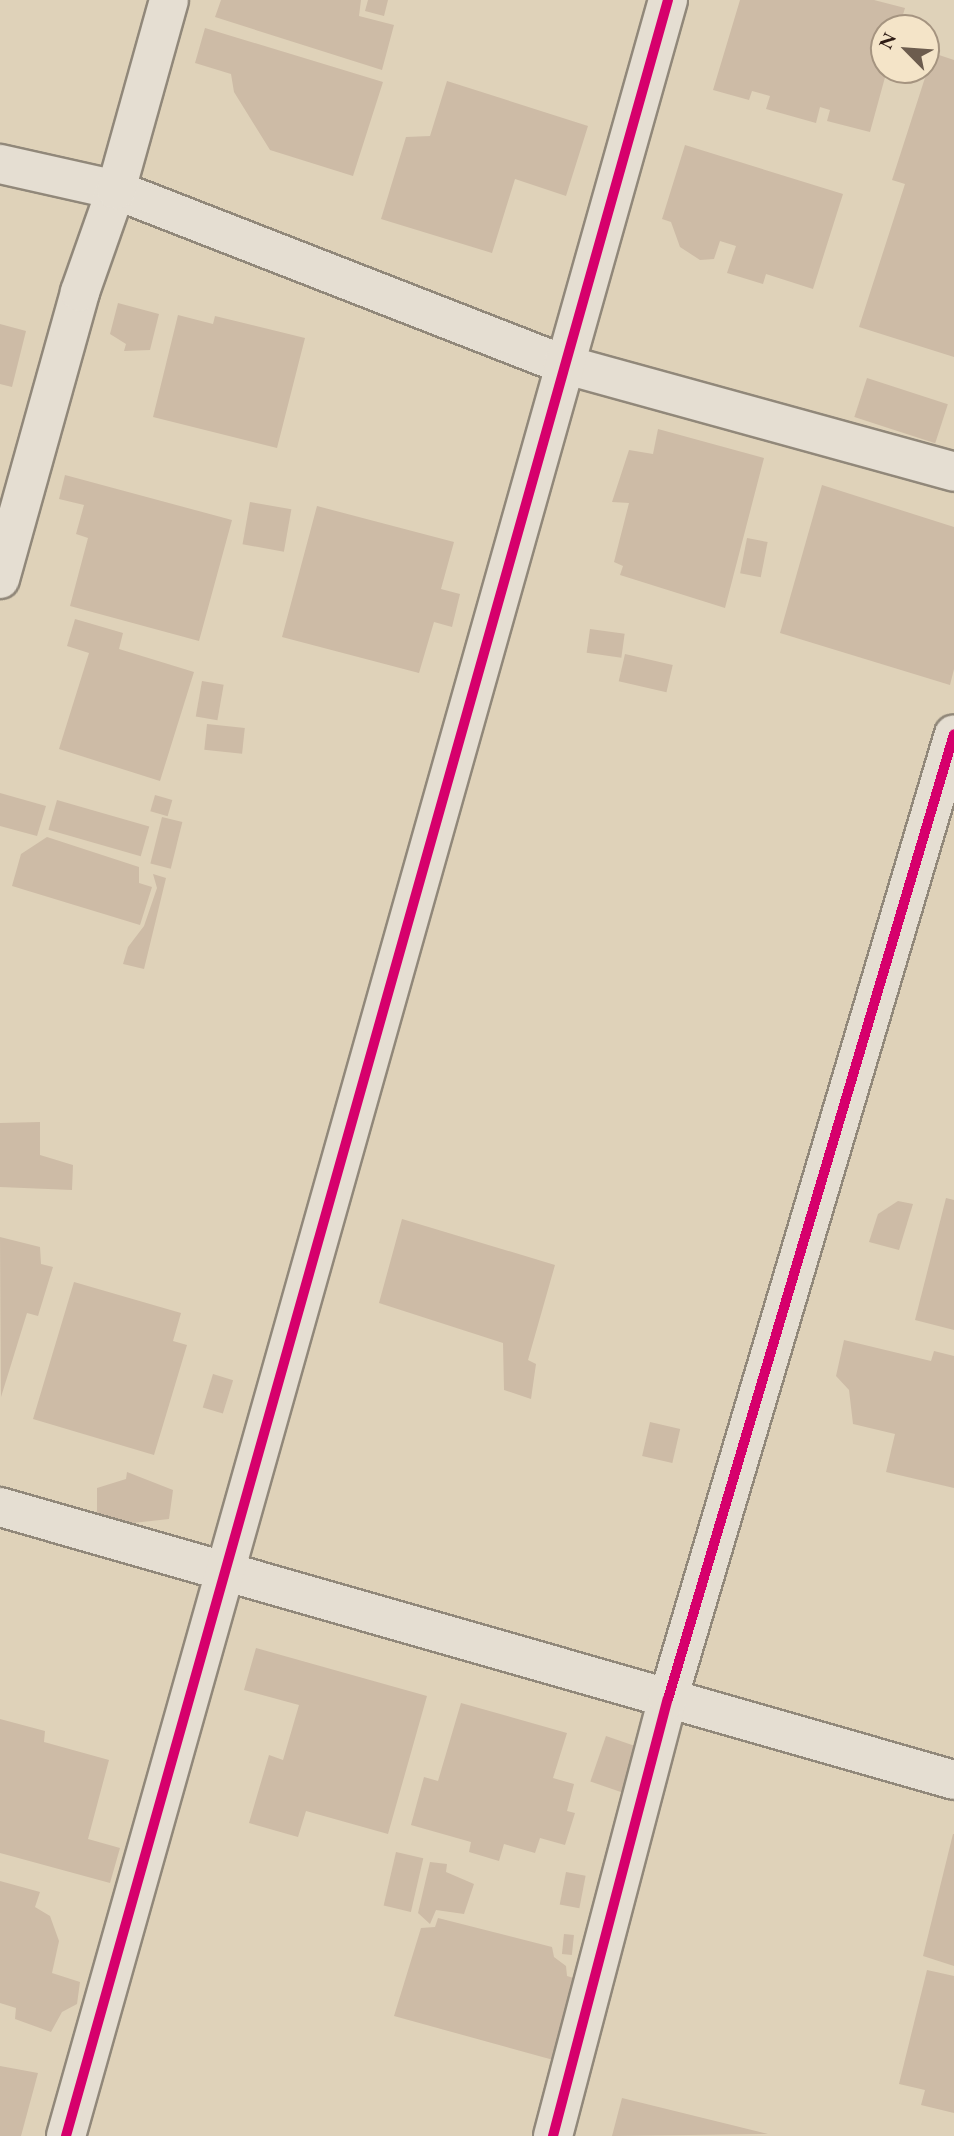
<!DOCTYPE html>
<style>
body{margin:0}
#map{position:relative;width:954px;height:2136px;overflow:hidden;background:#dfd2b9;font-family:"EB Garamond",serif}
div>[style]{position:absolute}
.building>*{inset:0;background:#cdbba6;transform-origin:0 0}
.roads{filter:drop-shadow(2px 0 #91887a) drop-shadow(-2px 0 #91887a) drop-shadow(0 2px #91887a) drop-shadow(0 -2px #91887a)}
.street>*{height:38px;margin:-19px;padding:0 19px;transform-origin:19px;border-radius:19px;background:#e5ded2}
.cycleway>*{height:10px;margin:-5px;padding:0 5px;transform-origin:5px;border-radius:5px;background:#d6006c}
span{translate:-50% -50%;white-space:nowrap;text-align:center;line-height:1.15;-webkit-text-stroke:5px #f4e4c8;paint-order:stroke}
.north{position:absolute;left:870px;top:14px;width:70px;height:70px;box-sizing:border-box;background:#f4e4c8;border:2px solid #a59480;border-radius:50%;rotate:295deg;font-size:19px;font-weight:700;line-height:28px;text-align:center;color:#2e1c15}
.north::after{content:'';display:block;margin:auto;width:24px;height:32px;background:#6c5c4e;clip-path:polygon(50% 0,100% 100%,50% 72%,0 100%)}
</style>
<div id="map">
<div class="building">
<i style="clip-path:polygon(221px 0,361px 0,359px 16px,394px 25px,382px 70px,215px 17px)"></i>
<i style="clip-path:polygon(368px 0,388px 0,384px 16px,365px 11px)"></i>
<i style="clip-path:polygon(740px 0,874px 0,905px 8px,899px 28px,884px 28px,887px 70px,870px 132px,827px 121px,830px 110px,820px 107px,816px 123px,766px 109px,770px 96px,752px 91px,749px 100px,713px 90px)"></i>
<i style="clip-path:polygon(205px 28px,383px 82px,353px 176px,270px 150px,234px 92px,231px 74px,195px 63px)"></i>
<i style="clip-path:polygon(933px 53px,954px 60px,954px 357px,859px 327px,905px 184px,892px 180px)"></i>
<i style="clip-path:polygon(447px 81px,588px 126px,566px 196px,515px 179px,492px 253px,381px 219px,406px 137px,430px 136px)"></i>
<i style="clip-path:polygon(685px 145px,843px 194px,813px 289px,766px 274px,763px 284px,727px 273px,736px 246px,720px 241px,714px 259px,700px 260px,680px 247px,671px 222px,662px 219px)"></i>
<i style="clip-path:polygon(118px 303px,159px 314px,150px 350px,124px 351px,126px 344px,110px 334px)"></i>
<i style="clip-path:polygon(178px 315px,213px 324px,215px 316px,305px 338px,277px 448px,153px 417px)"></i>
<i style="clip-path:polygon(0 324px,26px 331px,12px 387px,0 384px)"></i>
<i style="left:867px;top:378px;width:85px;height:41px;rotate:18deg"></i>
<i style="clip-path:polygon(658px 429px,764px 458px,725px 608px,620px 575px,623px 566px,614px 562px,629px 503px,612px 502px,629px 450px,653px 454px)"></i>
<i style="clip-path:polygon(65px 475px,232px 520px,199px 641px,70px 606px,88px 538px,76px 534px,84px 505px,59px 499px)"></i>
<i style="clip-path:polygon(822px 485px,954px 527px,954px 669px,950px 685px,780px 633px)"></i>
<i style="left:250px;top:502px;width:42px;height:43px;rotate:10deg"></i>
<i style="clip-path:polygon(317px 506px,454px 542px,441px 589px,460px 594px,452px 627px,434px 622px,419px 673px,282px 637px)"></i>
<i style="left:747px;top:538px;width:21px;height:36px;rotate:11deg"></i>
<i style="clip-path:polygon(75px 619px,123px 633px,119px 649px,194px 672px,160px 781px,59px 749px,89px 653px,67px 646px)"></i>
<i style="left:590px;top:629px;width:35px;height:24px;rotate:8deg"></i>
<i style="left:625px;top:654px;width:49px;height:28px;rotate:13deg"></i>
<i style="left:202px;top:681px;width:22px;height:36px;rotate:10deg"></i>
<i style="left:207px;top:724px;width:38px;height:26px;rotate:6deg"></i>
<i style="clip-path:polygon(0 793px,46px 806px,37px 836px,0 826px)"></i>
<i style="left:155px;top:795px;width:18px;height:17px;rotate:16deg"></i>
<i style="left:57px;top:800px;width:96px;height:31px;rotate:16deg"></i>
<i style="left:162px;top:817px;width:21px;height:48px;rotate:14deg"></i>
<i style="clip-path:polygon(47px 837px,139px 867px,139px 883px,152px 887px,140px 925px,12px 886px,21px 854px)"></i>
<i style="clip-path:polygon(153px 874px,166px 878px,144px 969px,123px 964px,128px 947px,144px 926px,157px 888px)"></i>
<i style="clip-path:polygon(40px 1122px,40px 1155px,73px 1165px,72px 1190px,0 1187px,0 1123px)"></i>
<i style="clip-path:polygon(946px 1198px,954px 1200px,954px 1330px,915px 1320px)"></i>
<i style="clip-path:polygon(898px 1201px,913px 1204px,899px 1250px,869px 1242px,878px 1214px)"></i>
<i style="clip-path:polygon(402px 1219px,555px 1265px,528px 1360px,536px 1364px,531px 1399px,504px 1390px,503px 1343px,379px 1303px)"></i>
<i style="clip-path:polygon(0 1237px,40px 1247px,41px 1264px,53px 1267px,38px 1316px,27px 1313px,1px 1397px)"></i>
<i style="clip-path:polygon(74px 1282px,181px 1313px,173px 1341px,187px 1345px,154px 1455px,33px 1419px)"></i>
<i style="clip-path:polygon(844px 1340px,931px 1361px,934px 1351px,954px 1356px,954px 1488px,886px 1472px,895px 1434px,853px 1424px,849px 1390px,836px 1376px)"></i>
<i style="left:213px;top:1374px;width:21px;height:35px;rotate:17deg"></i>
<i style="left:650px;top:1422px;width:31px;height:35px;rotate:13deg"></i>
<i style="clip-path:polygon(127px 1472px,173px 1490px,169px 1519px,97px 1527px,97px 1488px,126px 1479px)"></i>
<i style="clip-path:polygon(256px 1648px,427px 1696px,388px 1834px,306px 1811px,298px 1837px,249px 1823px,269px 1755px,283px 1760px,299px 1705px,244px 1690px)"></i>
<i style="clip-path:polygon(461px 1703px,567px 1733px,553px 1778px,574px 1784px,567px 1811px,575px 1813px,565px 1845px,540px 1838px,535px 1853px,504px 1844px,499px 1861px,469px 1852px,471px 1842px,411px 1825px,424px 1777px,438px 1781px)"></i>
<i style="clip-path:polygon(0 1719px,45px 1731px,44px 1742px,109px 1760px,88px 1839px,120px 1848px,110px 1883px,0 1853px)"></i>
<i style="left:606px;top:1736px;width:43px;height:48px;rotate:19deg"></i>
<i style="clip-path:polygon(953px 1834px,954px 1834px,954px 1966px,923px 1956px)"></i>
<i style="left:396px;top:1852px;width:28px;height:55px;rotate:13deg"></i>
<i style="clip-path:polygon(430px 1862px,447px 1864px,446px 1872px,474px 1884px,464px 1914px,436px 1910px,430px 1924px,418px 1913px)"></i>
<i style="left:566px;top:1872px;width:20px;height:33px;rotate:11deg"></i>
<i style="clip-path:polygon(0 1881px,40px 1892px,35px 1907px,50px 1916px,59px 1941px,52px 1973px,80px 1982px,77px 2004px,62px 2012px,51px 2032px,15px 2019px,16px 2008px,0 2003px)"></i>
<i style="clip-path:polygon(438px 1918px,552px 1947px,554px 1957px,566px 1966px,567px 1976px,580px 1980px,557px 2061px,394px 2016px,421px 1928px,435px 1927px)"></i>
<i style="left:564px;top:1934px;width:10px;height:20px;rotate:6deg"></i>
<i style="clip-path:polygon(927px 1970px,954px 1976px,954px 2113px,921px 2105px,925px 2090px,899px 2084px)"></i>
<i style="clip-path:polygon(0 2066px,38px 2073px,21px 2136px,0 2136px)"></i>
<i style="clip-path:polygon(622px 2098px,768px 2134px,612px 2136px)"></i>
</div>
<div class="roads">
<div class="street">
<i style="left:0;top:164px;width:119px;rotate:12.6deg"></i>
<i style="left:116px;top:190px;width:480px;rotate:21.3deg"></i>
<i style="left:563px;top:364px;width:406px;rotate:15.4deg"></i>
<i style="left:0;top:579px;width:298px;rotate:-74.4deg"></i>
<i style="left:80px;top:292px;width:108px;rotate:-70.6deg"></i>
<i style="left:116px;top:190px;width:197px;rotate:-74.4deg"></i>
<i style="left:0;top:1507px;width:992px;rotate:15.97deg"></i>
<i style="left:66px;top:2136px;width:2219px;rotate:-74.26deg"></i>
<i style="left:553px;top:2136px;width:452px;rotate:-75.3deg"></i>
<i style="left:668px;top:1699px;width:1006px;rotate:-73.49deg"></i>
</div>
</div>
<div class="cycleway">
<i style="left:66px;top:2136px;width:2219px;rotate:-74.26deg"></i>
<i style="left:553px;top:2136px;width:452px;rotate:-75.3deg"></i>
<i style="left:668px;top:1699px;width:1006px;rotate:-73.49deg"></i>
</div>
<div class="north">N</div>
</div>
